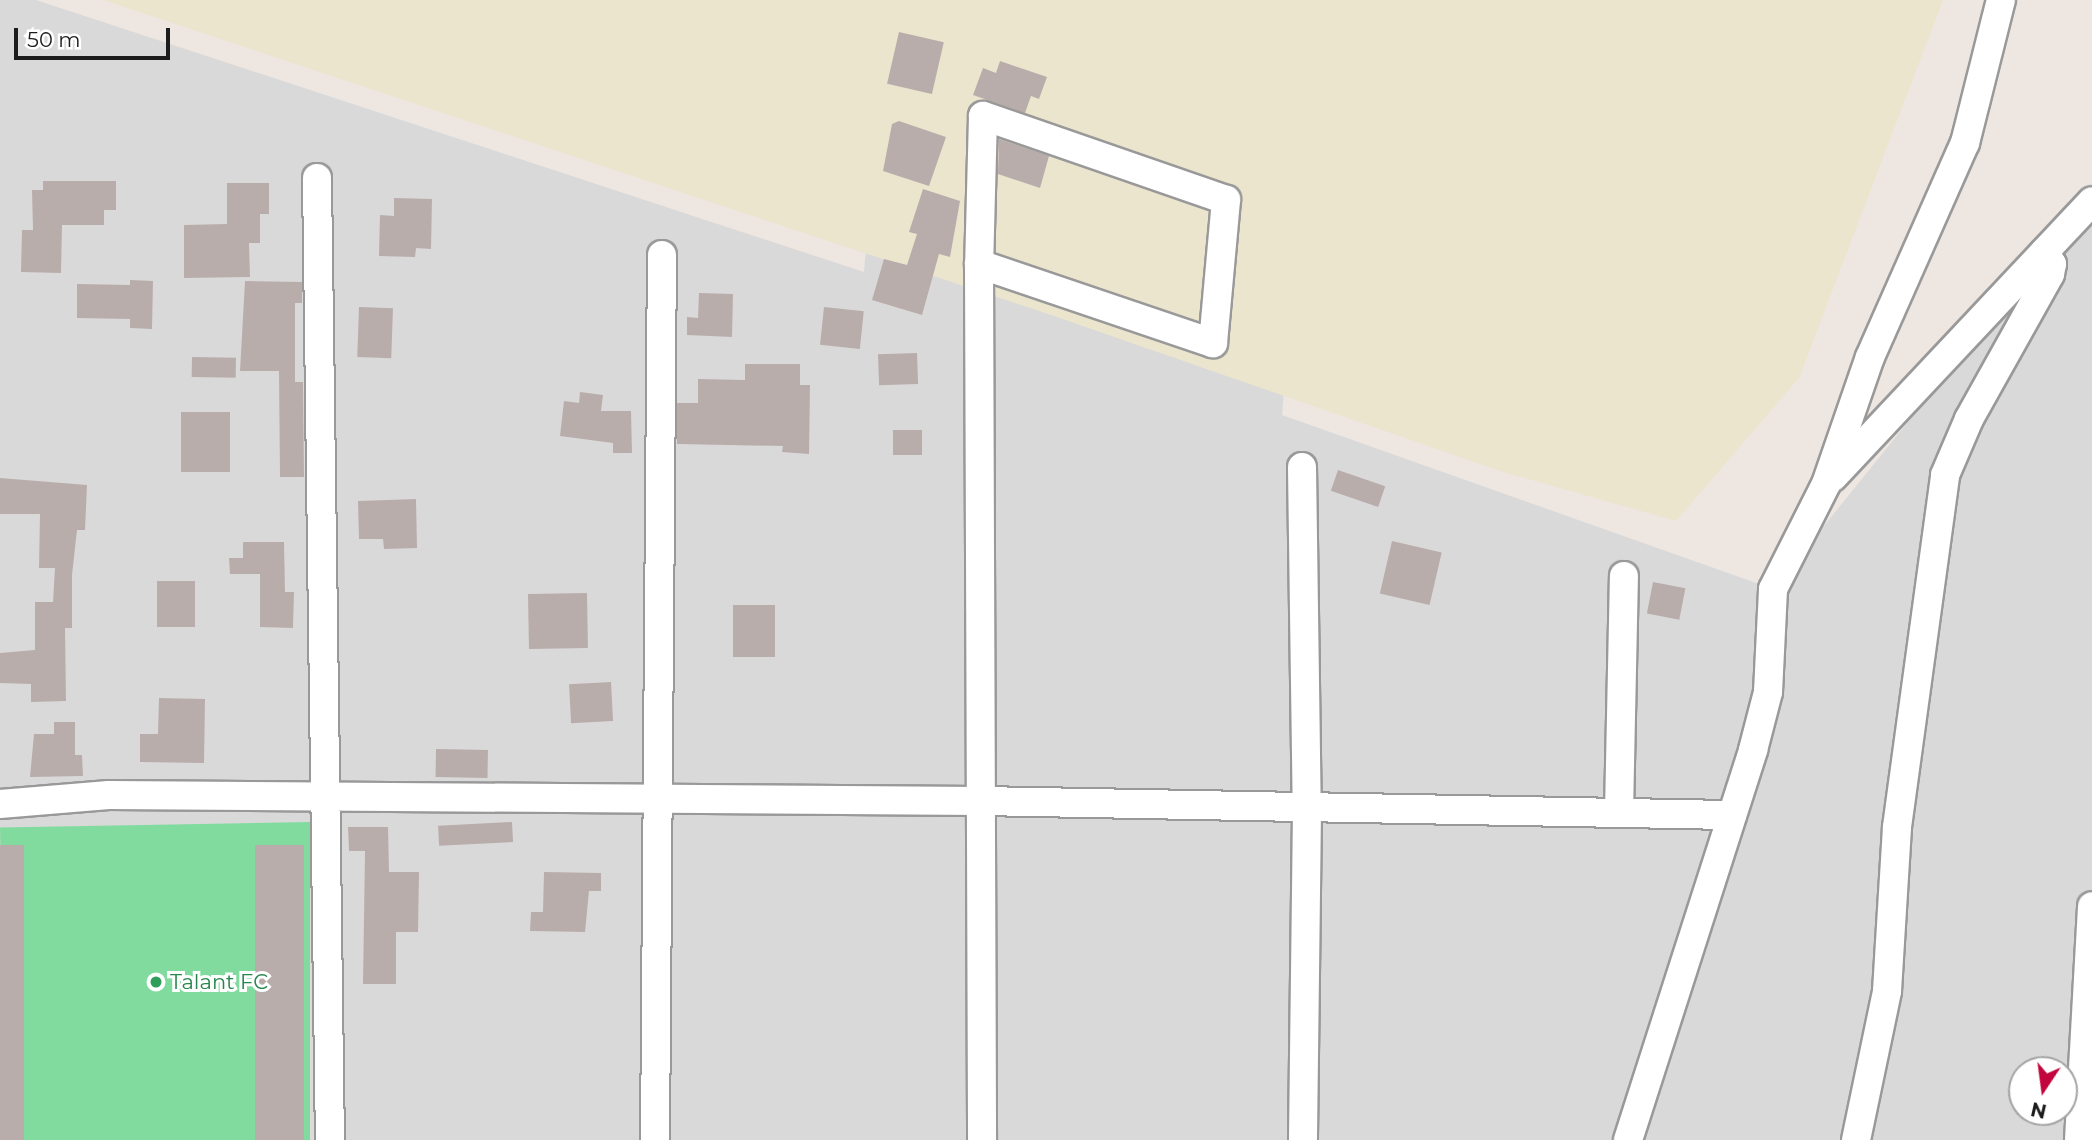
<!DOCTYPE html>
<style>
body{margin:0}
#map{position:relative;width:2092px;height:1140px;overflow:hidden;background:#ede6e1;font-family:Montserrat,sans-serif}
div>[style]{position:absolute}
.residential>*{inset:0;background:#dad9d9}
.farmland>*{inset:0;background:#ece5cd}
.pitch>*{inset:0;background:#81db9e;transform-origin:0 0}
.parking>*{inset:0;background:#dcdcdc;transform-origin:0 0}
.building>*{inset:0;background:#b9adab;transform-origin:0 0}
.roads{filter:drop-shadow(2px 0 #999) drop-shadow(-2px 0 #999) drop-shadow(0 2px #999) drop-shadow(0 -2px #999)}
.minor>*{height:28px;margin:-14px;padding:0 14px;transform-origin:14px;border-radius:14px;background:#fff}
.dots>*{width:19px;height:19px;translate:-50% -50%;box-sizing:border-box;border:4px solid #fff;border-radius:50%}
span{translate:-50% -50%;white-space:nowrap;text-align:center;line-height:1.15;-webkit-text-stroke:6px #fff;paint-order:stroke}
.leisure-label{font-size:21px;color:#27864d}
.left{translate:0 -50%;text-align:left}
.north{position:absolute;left:2008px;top:1056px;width:70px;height:70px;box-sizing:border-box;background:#fff;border:2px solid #a4a4a4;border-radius:50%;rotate:193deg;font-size:19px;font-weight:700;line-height:28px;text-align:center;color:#1c1c1c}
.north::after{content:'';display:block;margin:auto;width:24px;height:32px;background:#c2063d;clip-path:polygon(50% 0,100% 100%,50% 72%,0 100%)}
.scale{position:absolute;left:14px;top:28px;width:156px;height:32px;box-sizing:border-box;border:4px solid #1c1c1c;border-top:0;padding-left:9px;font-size:21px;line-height:24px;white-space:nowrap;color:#1c1c1c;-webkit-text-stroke:5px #fff;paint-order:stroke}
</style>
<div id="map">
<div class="residential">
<i style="clip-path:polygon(evenodd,0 0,36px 0,864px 272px,887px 3px,1304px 145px,1282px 415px,1773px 589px,2092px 194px,2092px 1140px,0 1140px,0 0,2022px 1070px,2064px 1070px,2064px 1112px,2022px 1112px,2022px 1070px)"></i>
</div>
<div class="farmland">
<i style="clip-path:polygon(103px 0,1943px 0,1799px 378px,1676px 521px,1500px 471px,1054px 316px)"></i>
</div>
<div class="pitch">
<i style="left:310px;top:822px;width:318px;height:310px;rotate:89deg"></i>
</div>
<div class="parking">
<i style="left:310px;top:822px;width:9px;height:318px"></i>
</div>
<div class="building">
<i style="left:899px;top:32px;width:46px;height:53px;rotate:13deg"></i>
<i style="clip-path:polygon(1000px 61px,1047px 77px,1039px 99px,1031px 96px,1025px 113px,973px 95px,983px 68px,996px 73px)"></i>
<i style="clip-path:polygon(899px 121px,946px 137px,929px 186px,883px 171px,892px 124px)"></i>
<i style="clip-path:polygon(999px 139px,1049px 156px,1040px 188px,998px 174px)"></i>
<i style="clip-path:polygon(43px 181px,116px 181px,116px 210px,104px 210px,104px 225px,62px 225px,61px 273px,21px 272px,22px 230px,33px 230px,32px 190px,43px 190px)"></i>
<i style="clip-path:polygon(227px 183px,269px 183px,269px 214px,260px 214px,260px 243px,249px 243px,250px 277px,184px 278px,184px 225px,227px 224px)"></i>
<i style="clip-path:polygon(923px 189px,960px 201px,950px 257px,939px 254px,922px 315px,872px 300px,884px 259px,907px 265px,917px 234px,909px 232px)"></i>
<i style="clip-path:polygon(394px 198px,432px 199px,431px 249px,416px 248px,415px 257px,379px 256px,380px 215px,394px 216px)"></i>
<i style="clip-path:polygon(130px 280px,153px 281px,152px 329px,130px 328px,130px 319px,77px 318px,77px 284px,130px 285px)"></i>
<i style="clip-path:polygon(245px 281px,302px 282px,302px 303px,295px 303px,295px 382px,303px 382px,304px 477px,280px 477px,279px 371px,240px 371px)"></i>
<i style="clip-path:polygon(699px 293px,733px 294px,732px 337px,687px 335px,687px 317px,698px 318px)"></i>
<i style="left:359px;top:307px;width:34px;height:50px;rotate:2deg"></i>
<i style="left:824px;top:307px;width:40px;height:38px;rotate:6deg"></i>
<i style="left:917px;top:353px;width:31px;height:39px;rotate:88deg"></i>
<i style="left:192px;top:357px;width:44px;height:20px;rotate:1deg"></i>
<i style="clip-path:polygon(745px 364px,800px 364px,800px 385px,810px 385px,809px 454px,782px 452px,783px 446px,677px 444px,677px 403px,698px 403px,698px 379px,745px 380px)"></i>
<i style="clip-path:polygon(580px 392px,603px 395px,601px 411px,631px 411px,632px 453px,613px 453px,613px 443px,560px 436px,564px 401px,579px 403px)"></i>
<i style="left:181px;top:412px;width:49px;height:60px"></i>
<i style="left:893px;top:430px;width:29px;height:25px"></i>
<i style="left:1338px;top:470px;width:50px;height:22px;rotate:19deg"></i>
<i style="clip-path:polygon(0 478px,87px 485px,85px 530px,77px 530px,72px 575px,72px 628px,65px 628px,66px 701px,31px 702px,31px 684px,0 683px,0 653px,35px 650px,35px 602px,53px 602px,55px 568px,39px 568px,40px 514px,0 514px)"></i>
<i style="clip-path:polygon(416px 499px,417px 548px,384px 549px,383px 539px,359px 539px,358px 501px)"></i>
<i style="left:1392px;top:541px;width:51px;height:54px;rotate:13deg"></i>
<i style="clip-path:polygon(243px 542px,284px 542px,285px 592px,294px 592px,293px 628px,260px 627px,260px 574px,230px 574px,229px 558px,243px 558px)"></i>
<i style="left:157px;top:581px;width:38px;height:46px"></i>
<i style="left:1653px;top:582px;width:33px;height:32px;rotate:11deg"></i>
<i style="left:587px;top:593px;width:55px;height:59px;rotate:89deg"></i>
<i style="left:733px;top:605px;width:42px;height:52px"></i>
<i style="left:611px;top:682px;width:39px;height:42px;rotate:87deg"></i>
<i style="clip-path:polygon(159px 698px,205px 699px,204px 763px,140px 762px,140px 734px,158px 734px)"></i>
<i style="clip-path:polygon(54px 722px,75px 722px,75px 755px,82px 755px,83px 776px,30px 777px,34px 734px,54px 734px)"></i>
<i style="left:436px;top:749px;width:52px;height:28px;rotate:1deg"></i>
<i style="left:512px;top:822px;width:20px;height:74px;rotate:87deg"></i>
<i style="clip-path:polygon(348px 827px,388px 827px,389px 872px,419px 872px,418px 932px,396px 932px,396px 984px,363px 984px,365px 851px,349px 851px)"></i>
<i style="left:24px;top:845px;width:295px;height:24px;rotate:90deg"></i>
<i style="left:255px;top:845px;width:49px;height:295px"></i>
<i style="clip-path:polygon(544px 872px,601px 873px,601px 891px,589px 891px,585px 932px,530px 931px,531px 912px,543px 912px)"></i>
</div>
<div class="roads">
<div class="minor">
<i style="left:317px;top:178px;width:962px;rotate:89.23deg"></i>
<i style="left:979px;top:264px;width:247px;rotate:18.7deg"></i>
<i style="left:1213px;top:343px;width:144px;rotate:-84.8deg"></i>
<i style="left:1226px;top:200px;width:257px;rotate:-160.9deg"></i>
<i style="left:983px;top:116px;width:148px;rotate:91.5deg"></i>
<i style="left:979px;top:264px;width:876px;rotate:89.8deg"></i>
<i style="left:1302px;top:467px;width:343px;rotate:89.2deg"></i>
<i style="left:1307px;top:810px;width:330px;rotate:90.7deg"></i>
<i style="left:1833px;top:477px;width:378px;rotate:-46.8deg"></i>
<i style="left:0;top:804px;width:109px;rotate:-4.7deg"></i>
<i style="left:109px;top:795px;width:871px;rotate:0.39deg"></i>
<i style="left:980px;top:801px;width:752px;rotate:1.07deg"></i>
<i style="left:1619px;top:812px;width:236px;rotate:-88.8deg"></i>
<i style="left:655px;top:1140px;width:885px;rotate:-89.55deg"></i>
<i style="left:1628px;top:1140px;width:410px;rotate:-72.2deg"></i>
<i style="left:1753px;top:750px;width:60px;rotate:-75.5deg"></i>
<i style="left:1768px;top:692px;width:103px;rotate:-87.2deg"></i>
<i style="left:1773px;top:589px;width:118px;rotate:-63.2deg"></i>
<i style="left:1826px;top:484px;width:134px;rotate:-70.9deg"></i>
<i style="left:1870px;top:357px;width:234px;rotate:-66.1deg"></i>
<i style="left:1965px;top:143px;width:147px;rotate:-75.9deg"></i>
<i style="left:1856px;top:1140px;width:152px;rotate:-78.2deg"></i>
<i style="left:1887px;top:991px;width:164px;rotate:-86.5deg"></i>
<i style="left:1897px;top:827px;width:355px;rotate:-82.2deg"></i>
<i style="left:1945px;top:475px;width:61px;rotate:-66.8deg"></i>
<i style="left:1969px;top:419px;width:166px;rotate:-60.8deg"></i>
<i style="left:2050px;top:274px;width:10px;rotate:-79deg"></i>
<i style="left:2052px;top:264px;width:14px;rotate:-124deg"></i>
<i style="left:2079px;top:1140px;width:234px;rotate:-86.8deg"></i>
</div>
</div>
<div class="dots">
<i style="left:156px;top:982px;background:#2e9e5b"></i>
</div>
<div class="leisure-label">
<span class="left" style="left:170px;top:982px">Talant FC</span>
</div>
<div class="north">N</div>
<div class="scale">50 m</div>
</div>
